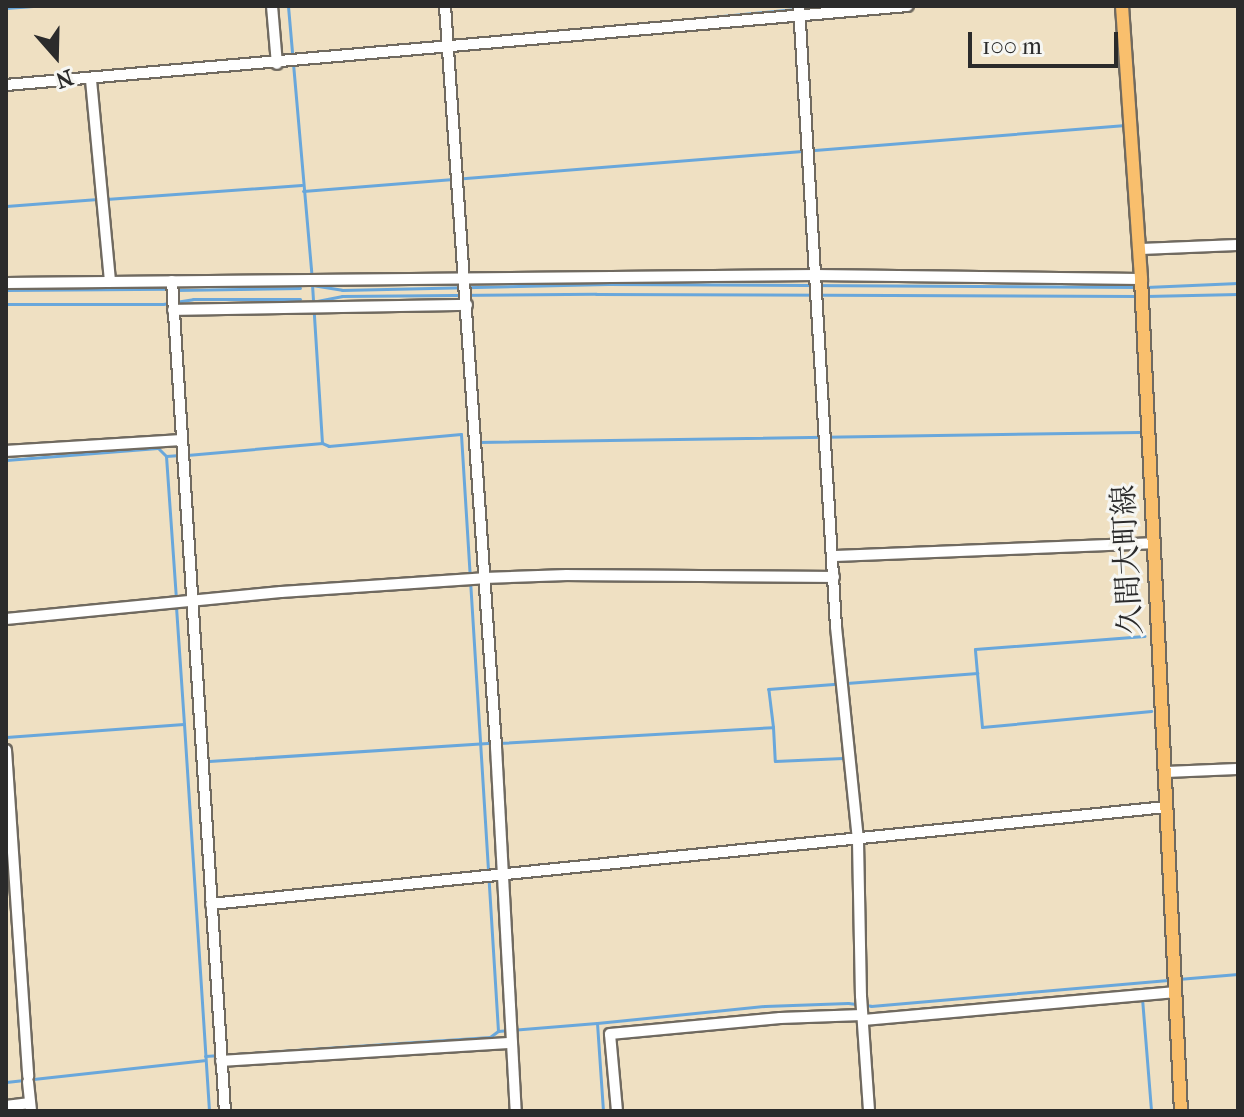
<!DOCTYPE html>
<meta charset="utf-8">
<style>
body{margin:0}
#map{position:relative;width:1244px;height:1117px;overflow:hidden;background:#efe0c2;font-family:"IM FELL French Canon","Noto Serif JP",serif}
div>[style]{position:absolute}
.stream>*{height:3px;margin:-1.5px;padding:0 1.5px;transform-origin:1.5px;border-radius:1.5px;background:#69a7db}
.roads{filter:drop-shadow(2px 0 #706a60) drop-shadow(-2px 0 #706a60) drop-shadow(0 2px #706a60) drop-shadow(0 -2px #706a60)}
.minor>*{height:10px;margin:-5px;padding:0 5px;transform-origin:5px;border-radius:5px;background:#fff}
.major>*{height:12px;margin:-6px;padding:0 6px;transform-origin:6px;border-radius:6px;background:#f9bf6d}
span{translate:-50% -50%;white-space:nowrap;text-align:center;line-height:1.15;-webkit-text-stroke:6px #f6f6f2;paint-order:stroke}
.street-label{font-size:30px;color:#2b2b2b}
.frame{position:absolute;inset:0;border:8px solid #2b2b2b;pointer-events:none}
.north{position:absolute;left:16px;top:16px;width:80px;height:80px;-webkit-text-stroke:6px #f6f6f2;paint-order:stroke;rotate:160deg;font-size:22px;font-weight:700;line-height:32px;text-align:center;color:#2b2b2b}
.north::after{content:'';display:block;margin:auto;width:28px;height:36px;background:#2b2b2b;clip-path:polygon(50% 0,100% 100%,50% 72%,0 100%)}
.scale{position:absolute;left:968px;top:32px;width:150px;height:36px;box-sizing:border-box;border:4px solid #2b2b2b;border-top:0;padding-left:10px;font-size:24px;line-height:28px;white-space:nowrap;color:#2b2b2b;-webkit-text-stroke:6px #f6f6f2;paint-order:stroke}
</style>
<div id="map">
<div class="stream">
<i style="left:6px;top:8px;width:27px;rotate:-4deg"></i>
<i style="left:803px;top:8px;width:20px;rotate:-6deg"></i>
<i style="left:557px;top:32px;width:240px;rotate:-5.5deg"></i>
<i style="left:303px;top:191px;width:825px;rotate:-4.59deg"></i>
<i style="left:106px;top:199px;width:196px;rotate:-4.1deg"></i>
<i style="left:6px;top:206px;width:92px;rotate:-4.4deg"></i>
<i style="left:312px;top:285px;width:30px;rotate:9deg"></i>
<i style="left:342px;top:290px;width:266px;rotate:-1.3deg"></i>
<i style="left:608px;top:284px;width:530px;rotate:0.32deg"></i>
<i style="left:1146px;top:287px;width:92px;rotate:-2.5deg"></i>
<i style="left:6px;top:290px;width:162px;rotate:-0.4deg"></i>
<i style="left:176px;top:290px;width:124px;rotate:-0.9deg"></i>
<i style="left:1146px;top:296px;width:92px;rotate:-1.2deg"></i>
<i style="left:312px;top:302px;width:31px;rotate:-11deg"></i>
<i style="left:342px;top:296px;width:254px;rotate:-0.5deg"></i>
<i style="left:596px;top:294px;width:542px;rotate:0.21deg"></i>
<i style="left:6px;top:304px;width:157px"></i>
<i style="left:163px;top:304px;width:30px;rotate:-9deg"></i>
<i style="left:193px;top:299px;width:107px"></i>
<i style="left:479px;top:442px;width:660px;rotate:-0.87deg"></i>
<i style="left:187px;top:455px;width:136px;rotate:-5.1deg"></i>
<i style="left:322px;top:443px;width:174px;rotate:-93.6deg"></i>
<i style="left:311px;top:269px;width:264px;rotate:-95deg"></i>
<i style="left:6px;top:460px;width:152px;rotate:-4.5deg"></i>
<i style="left:158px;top:448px;width:11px;rotate:45deg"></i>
<i style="left:176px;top:599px;width:143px;rotate:-94deg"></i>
<i style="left:166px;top:456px;width:14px;rotate:-4deg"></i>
<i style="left:977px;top:673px;width:54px;rotate:84.7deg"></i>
<i style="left:982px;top:727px;width:170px;rotate:-5.4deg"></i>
<i style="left:184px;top:724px;width:388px;rotate:86.3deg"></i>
<i style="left:773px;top:727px;width:34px;rotate:87deg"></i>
<i style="left:775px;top:761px;width:68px;rotate:-2.5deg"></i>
<i style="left:6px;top:737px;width:178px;rotate:-4.2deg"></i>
<i style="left:184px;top:724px;width:118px;rotate:-93.9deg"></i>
<i style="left:499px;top:743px;width:274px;rotate:-3.3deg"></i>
<i style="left:773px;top:727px;width:38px;rotate:-97deg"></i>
<i style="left:768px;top:689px;width:210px;rotate:-4.4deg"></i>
<i style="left:977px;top:673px;width:24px;rotate:-95deg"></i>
<i style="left:975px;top:649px;width:170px;rotate:-4.4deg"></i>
<i style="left:209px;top:761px;width:283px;rotate:-3.7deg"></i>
<i style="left:1178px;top:979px;width:60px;rotate:-4.8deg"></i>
<i style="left:498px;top:1031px;width:99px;rotate:-4.6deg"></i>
<i style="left:205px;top:1056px;width:286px;rotate:-3.8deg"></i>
<i style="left:490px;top:1037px;width:10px;rotate:-37deg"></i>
<i style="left:498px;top:1031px;width:598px;rotate:-93.55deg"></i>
<i style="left:461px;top:434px;width:133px;rotate:174.8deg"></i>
<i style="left:329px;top:446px;width:8px;rotate:-157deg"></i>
<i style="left:6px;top:1082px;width:199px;rotate:-6.3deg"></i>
<i style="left:603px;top:1111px;width:88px;rotate:-93.9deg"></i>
<i style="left:597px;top:1023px;width:169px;rotate:-5.8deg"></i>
<i style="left:765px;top:1006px;width:83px;rotate:-2.1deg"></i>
<i style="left:848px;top:1003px;width:23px;rotate:7deg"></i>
<i style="left:871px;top:1006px;width:301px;rotate:-5deg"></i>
<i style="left:1141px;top:1111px;width:10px;rotate:-6deg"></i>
<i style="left:1151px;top:1110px;width:112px;rotate:-94.6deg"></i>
</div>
<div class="roads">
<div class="minor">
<i style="left:272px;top:6px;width:58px;rotate:85.1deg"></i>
<i style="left:445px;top:6px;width:743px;rotate:86.06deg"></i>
<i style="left:496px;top:747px;width:365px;rotate:86.9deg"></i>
<i style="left:799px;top:6px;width:622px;rotate:86.59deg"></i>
<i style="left:836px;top:627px;width:215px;rotate:84.1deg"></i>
<i style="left:858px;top:841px;width:155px;rotate:88.9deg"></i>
<i style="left:861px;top:996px;width:115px;rotate:86deg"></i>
<i style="left:91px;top:80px;width:202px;rotate:84.6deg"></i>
<i style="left:6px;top:85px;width:905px;rotate:-5.01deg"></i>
<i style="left:1140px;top:249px;width:98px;rotate:-2.3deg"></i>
<i style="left:172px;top:281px;width:832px;rotate:86.35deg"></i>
<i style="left:6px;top:283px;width:809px;rotate:-0.57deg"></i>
<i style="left:815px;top:275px;width:326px;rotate:0.7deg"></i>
<i style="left:173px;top:310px;width:294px;rotate:-1deg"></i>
<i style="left:6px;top:451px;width:175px;rotate:-3.6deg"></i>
<i style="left:834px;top:556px;width:319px;rotate:-2.3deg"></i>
<i style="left:6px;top:619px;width:276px;rotate:-5.6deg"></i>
<i style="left:281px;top:592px;width:203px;rotate:-3.9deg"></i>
<i style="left:484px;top:578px;width:83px;rotate:-2.1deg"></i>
<i style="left:567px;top:575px;width:267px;rotate:0.4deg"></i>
<i style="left:6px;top:750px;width:327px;rotate:86.1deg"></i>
<i style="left:1165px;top:772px;width:73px;rotate:-2.4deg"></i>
<i style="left:211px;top:904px;width:960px;rotate:-5.8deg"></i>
<i style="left:863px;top:1020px;width:312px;rotate:-5.1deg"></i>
<i style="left:221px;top:1061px;width:291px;rotate:-3.6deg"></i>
<i style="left:28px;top:1082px;width:29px;rotate:84deg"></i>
<i style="left:6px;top:1106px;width:24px;rotate:-7deg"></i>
<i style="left:617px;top:1111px;width:77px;rotate:-95.2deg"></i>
<i style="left:610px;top:1034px;width:171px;rotate:-5.4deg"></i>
<i style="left:780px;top:1018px;width:82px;rotate:-2.1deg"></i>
</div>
<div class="major">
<i style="left:1122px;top:6px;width:274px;rotate:86deg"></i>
<i style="left:1141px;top:279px;width:833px;rotate:87.25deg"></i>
</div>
</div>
<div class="street-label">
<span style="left:1128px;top:560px;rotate:-93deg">久間大町線</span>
</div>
<div class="frame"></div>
<div class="north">N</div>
<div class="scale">100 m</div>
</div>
